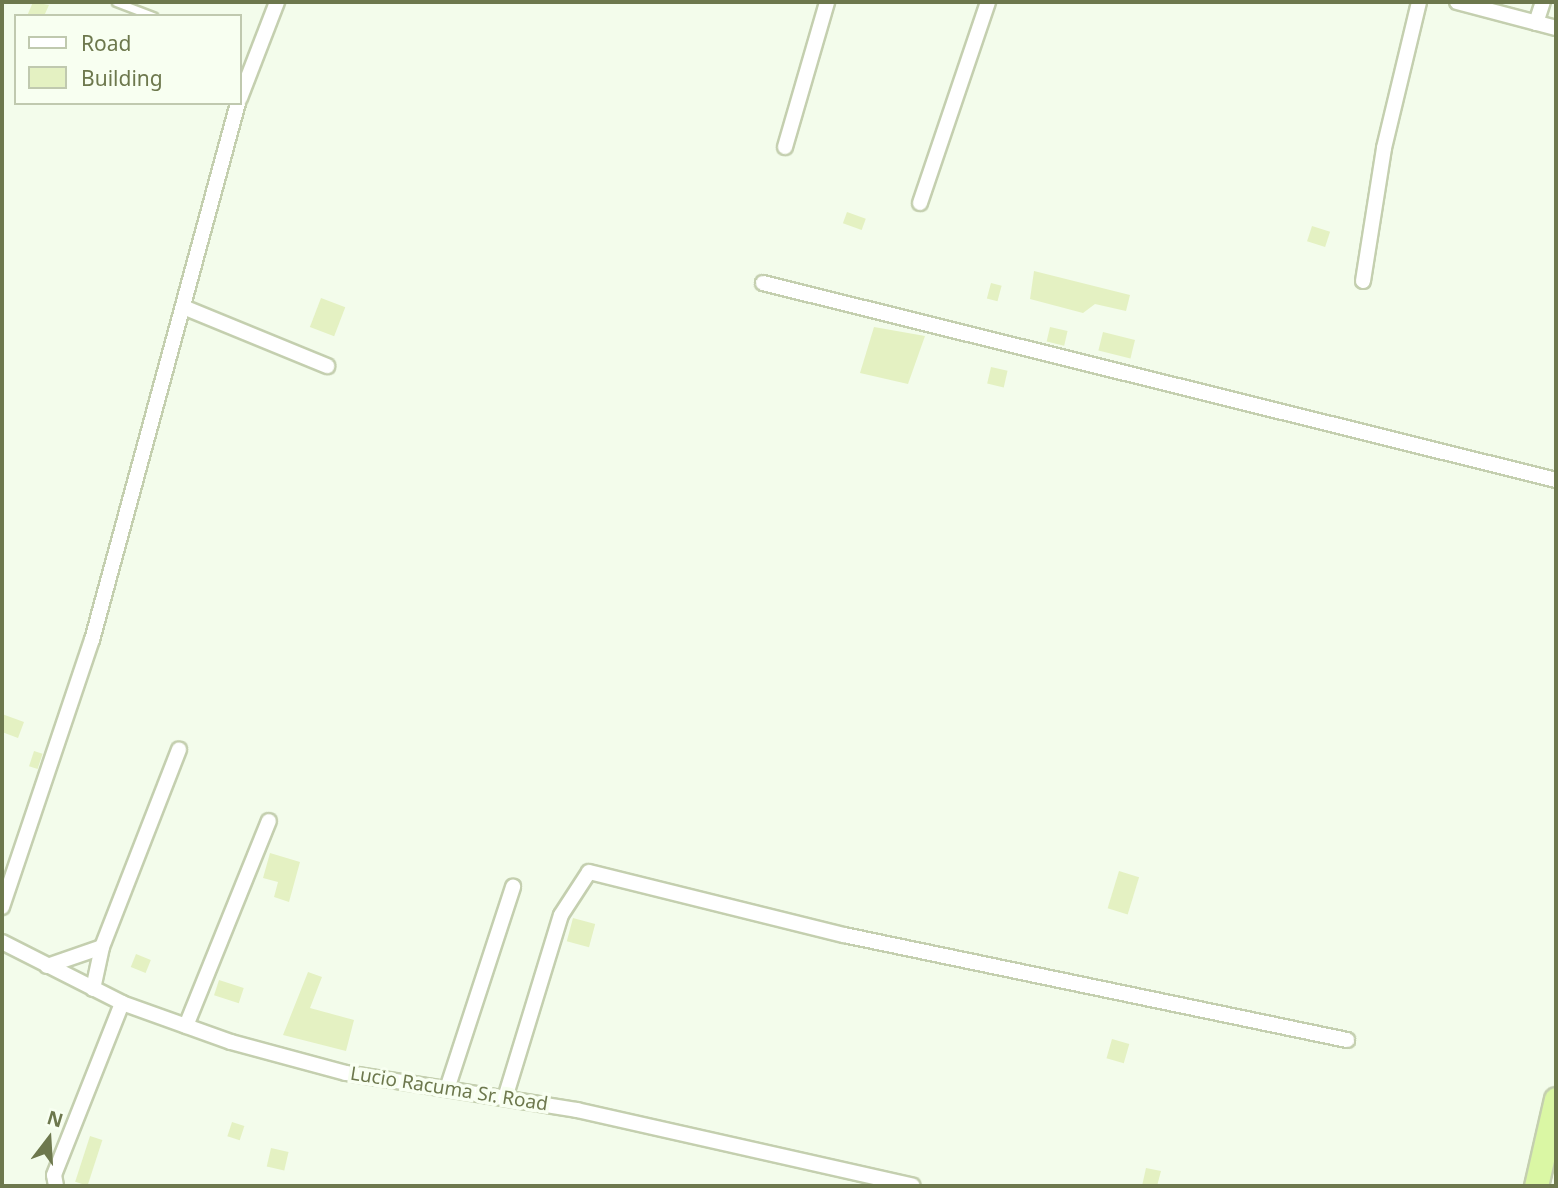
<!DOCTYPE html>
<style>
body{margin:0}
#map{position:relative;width:1558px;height:1188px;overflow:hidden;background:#f3fceb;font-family:"Noto Sans",sans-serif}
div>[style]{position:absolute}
.building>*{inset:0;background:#e4f1c2;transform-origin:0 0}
.roads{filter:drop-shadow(2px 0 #c4cfaf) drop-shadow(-2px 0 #c4cfaf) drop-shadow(0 2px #c4cfaf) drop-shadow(0 -2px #c4cfaf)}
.service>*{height:7px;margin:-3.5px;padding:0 3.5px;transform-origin:3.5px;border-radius:3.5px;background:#fff}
.minor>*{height:14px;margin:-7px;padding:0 7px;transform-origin:7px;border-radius:7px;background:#fff}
.trunk>*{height:23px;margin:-11.5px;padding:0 11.5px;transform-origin:11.5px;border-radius:11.5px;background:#daf7a4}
span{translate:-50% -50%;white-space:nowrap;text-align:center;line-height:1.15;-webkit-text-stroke:7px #f8fff1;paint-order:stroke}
.street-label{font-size:19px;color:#6d784d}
.frame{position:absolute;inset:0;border:4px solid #6d784d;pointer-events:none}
.legend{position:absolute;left:14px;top:14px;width:228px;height:91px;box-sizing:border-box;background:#f8fff1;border:2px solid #c0c9af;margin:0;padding:9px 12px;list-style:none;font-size:21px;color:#6d784d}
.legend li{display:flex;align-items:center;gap:14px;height:35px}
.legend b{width:35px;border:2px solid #c0c9af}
.north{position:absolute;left:14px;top:1104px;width:70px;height:70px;-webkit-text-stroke:5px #f8fff1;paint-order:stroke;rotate:17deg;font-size:19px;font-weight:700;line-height:28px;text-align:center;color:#6d784d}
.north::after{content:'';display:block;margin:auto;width:24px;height:32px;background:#6d784d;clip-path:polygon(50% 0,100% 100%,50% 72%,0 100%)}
</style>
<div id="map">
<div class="building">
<i style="clip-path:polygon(33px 2px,49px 5px,44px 16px,27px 16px)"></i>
<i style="left:847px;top:212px;width:20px;height:12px;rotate:20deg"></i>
<i style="left:1312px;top:226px;width:19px;height:16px;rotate:18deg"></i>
<i style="clip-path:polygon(1034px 271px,1130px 295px,1126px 311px,1095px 304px,1083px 313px,1030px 299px)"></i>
<i style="left:991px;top:283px;width:11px;height:16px;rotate:15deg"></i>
<i style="left:321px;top:298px;width:26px;height:31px;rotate:21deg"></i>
<i style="clip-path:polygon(874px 327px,925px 336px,908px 384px,860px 373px)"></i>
<i style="left:1050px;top:327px;width:18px;height:15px;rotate:13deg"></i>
<i style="left:1103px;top:332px;width:33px;height:19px;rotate:14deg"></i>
<i style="left:991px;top:367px;width:17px;height:17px;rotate:13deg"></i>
<i style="clip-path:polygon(2px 714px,24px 722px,18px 738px,2px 732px)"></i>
<i style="left:34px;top:751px;width:9px;height:16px;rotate:18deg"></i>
<i style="clip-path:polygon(270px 853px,300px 862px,289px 902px,274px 897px,278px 882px,263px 878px)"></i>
<i style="left:1119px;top:871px;width:21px;height:39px;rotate:17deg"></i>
<i style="left:573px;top:918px;width:23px;height:24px;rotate:15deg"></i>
<i style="left:136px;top:954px;width:16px;height:14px;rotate:22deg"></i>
<i style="clip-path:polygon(308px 972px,322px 977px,310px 1008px,354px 1020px,346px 1051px,283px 1035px)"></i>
<i style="left:219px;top:980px;width:26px;height:16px;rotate:18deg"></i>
<i style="left:1112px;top:1039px;width:18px;height:20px;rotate:16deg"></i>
<i style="left:232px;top:1122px;width:13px;height:15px;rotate:18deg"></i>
<i style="left:90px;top:1136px;width:13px;height:48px;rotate:18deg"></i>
<i style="left:271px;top:1148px;width:18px;height:19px;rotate:13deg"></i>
<i style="clip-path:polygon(1146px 1168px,1161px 1171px,1157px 1186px,1142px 1186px)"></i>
</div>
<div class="roads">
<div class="service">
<i style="left:116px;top:2px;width:40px;rotate:21deg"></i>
</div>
<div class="minor">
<i style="left:1457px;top:2px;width:102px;rotate:14.7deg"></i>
<i style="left:1536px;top:23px;width:22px;rotate:-72deg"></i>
<i style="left:240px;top:98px;width:103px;rotate:-68.9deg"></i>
<i style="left:785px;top:147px;width:151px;rotate:-73.8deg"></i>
<i style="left:920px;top:203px;width:212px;rotate:-71.3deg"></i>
<i style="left:1363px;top:281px;width:135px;rotate:-81deg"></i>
<i style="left:1384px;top:148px;width:150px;rotate:-76.5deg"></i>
<i style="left:763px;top:283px;width:817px;rotate:13.95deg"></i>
<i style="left:183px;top:307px;width:156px;rotate:22.3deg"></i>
<i style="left:2px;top:907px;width:282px;rotate:-71.4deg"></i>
<i style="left:92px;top:640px;width:556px;rotate:-74.79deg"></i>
<i style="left:2px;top:942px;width:135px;rotate:26.9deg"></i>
<i style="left:122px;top:1003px;width:116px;rotate:19.7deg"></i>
<i style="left:231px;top:1042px;width:119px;rotate:15.1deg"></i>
<i style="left:346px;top:1073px;width:234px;rotate:9.1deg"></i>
<i style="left:577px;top:1110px;width:344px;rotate:12.7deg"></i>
<i style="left:47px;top:966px;width:58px;rotate:-19.1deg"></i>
<i style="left:93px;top:989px;width:43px;rotate:-77.9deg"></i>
<i style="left:102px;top:947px;width:212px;rotate:-68.7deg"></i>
<i style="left:186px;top:1026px;width:221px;rotate:-68deg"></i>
<i style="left:447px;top:1089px;width:213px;rotate:-71.9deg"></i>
<i style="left:505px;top:1098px;width:191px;rotate:-73deg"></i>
<i style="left:561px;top:915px;width:51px;rotate:-56.9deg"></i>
<i style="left:589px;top:872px;width:263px;rotate:13.9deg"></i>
<i style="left:844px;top:935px;width:514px;rotate:11.79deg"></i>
<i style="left:56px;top:1186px;width:11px;rotate:-100deg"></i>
<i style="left:54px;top:1175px;width:185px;rotate:-68.4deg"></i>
</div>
<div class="trunk">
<i style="left:1536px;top:1186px;width:89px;rotate:-77.1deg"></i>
</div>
</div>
<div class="street-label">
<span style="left:449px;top:1089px;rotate:9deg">Lucio Racuma Sr. Road</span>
</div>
<div class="frame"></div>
<ul class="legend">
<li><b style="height:9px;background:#fff"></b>Road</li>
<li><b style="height:19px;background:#e4f1c2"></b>Building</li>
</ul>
<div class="north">N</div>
</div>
